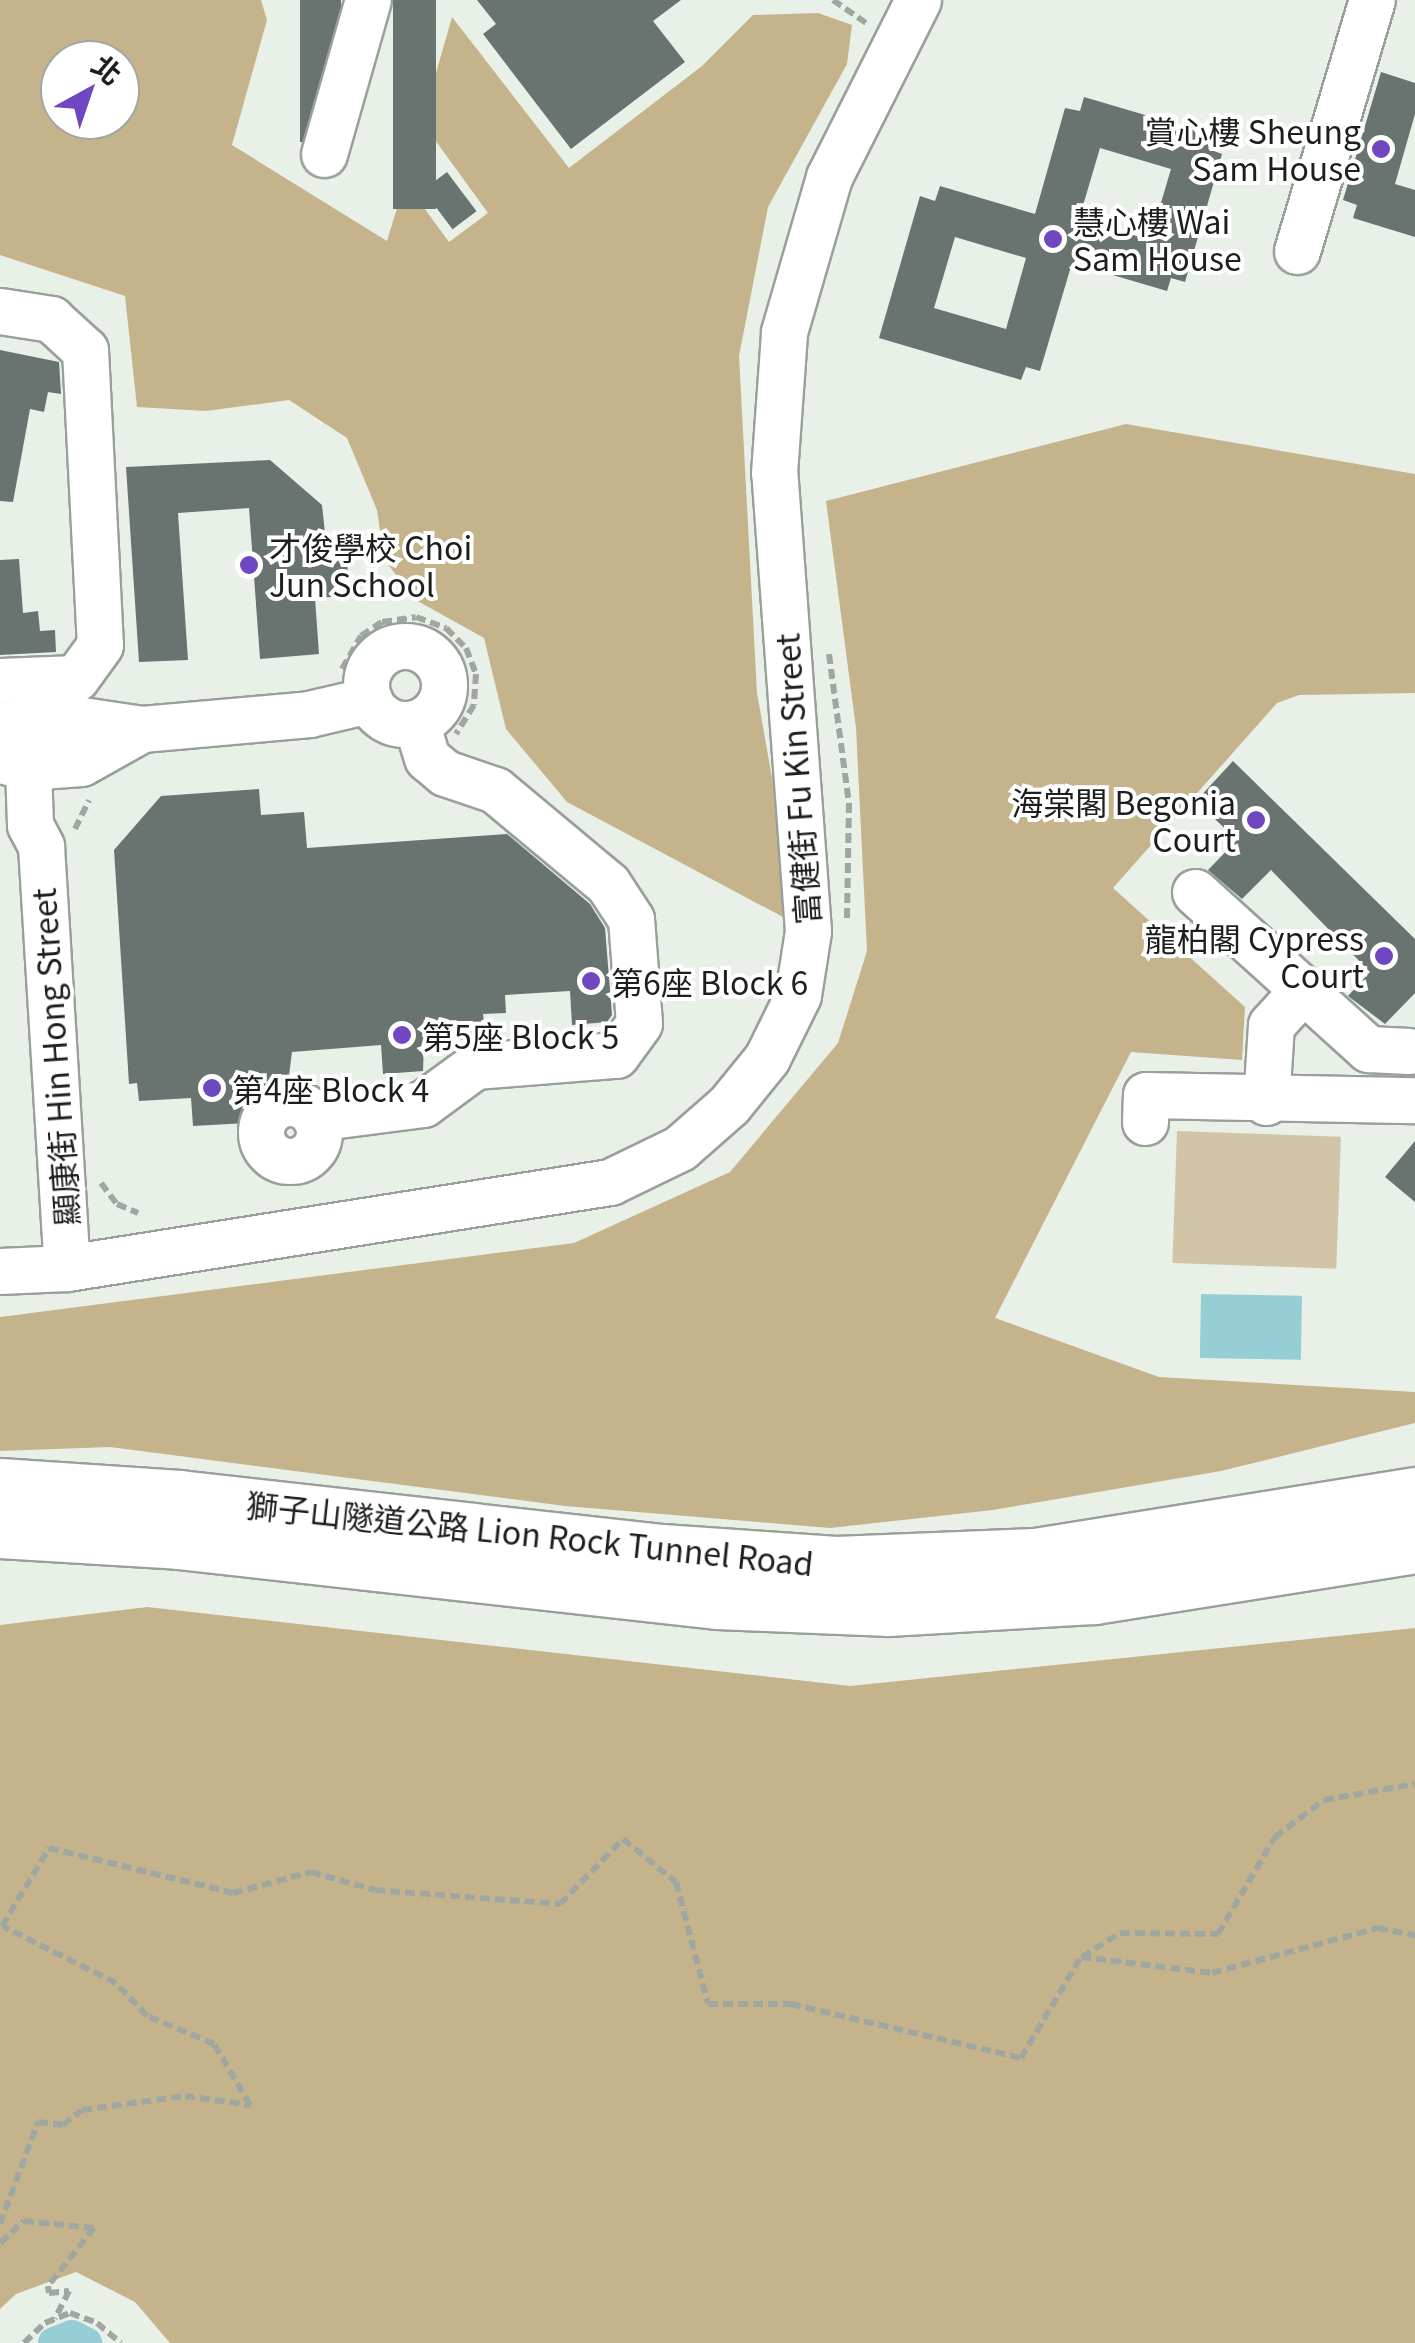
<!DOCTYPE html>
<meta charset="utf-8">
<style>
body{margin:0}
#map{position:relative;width:1415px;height:2343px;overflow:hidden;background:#e8f0e8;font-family:Georgia,"Noto Sans TC",serif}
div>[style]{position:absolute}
.green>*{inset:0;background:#d2c5a7;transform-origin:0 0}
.forest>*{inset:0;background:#c5b48b}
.water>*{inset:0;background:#96ced5;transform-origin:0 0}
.canal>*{height:32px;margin:-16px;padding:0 16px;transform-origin:16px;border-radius:16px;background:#96ced5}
.building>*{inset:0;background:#697370;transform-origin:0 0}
.path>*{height:6px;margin-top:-3px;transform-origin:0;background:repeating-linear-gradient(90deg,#a0a7a0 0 10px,transparent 0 15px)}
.roads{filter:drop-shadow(2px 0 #99a099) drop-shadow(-2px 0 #99a099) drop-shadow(0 2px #99a099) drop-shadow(0 -2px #99a099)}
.minor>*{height:45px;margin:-22.5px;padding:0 22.5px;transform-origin:22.5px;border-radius:22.5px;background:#fff}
.minor>.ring{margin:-22.5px;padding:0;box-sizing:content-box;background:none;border:45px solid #fff;border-radius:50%}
.highway>*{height:55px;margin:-27.5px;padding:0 27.5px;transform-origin:27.5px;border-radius:27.5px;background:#fff}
.dots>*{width:28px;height:28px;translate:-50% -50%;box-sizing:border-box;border:5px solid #fff;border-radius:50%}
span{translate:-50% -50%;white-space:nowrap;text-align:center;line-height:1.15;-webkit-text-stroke:8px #fff;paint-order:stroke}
.poi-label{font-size:32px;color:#1c1f1c}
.right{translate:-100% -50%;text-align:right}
.left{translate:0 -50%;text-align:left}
.street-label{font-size:32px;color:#1c1f1c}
.north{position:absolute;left:40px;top:40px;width:100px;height:100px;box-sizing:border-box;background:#fff;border:2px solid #a4a5a4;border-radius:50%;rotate:40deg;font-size:28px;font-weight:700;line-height:40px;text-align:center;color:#1c1f1c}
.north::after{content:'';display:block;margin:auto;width:35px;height:45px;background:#6f47c0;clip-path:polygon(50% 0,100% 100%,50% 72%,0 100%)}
</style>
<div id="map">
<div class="green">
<i style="left:1177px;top:1131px;width:164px;height:132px;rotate:2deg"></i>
</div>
<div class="forest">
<i style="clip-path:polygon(evenodd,0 0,261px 0,267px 20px,232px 145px,387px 241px,405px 182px,449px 242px,488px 213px,422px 122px,452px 17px,569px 168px,702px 66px,753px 15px,818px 13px,852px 25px,847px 64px,768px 207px,739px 356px,757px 693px,798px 925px,567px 802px,506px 729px,484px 638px,414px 599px,384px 559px,377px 510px,347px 438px,289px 400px,206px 411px,137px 407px,125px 296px,0 255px,0 0,60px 60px,120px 60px,120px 120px,60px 120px,60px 60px)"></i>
<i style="clip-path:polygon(1126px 424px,1415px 474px,1415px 693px,1299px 695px,1277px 703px,1113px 888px,1245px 1007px,1242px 1060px,1131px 1052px,995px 1318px,1159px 1377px,1415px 1392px,1415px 1423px,1221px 1471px,993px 1510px,830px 1528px,565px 1506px,110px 1447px,0 1451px,0 1317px,574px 1243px,730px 1172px,838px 1043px,867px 951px,856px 728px,826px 501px)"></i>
<i style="clip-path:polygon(147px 1607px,850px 1686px,1415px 1628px,1415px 2343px,170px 2343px,135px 2302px,76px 2272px,16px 2294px,0 2309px,0 1625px)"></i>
</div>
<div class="water">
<i style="left:1201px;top:1294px;width:101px;height:64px;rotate:1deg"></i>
</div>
<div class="canal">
<i style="left:54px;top:2343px;width:19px;rotate:-21deg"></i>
<i style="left:72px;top:2336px;width:16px;rotate:27deg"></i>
</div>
<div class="building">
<i style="left:300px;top:0;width:41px;height:142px"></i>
<i style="left:393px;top:0;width:43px;height:209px"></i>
<i style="clip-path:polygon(477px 0,681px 0,653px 21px,685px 62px,571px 149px,483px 34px,496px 24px)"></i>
<i style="clip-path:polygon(1381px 72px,1415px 83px,1415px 114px,1395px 184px,1415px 190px,1415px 237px,1353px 218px,1357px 205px,1343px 200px)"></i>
<i style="clip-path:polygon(evenodd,1084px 97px,1213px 135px,1208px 149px,1222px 154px,1185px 282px,1171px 278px,1167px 291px,1072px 263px,1040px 371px,1026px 367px,1021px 380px,879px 338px,920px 196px,935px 201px,940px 186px,1035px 214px,1065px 108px,1080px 111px,1084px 97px,1100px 148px,1171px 169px,1150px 240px,1079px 219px,1100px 148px,1084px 97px,955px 237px,1026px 258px,1006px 329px,934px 308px,955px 237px)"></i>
<i style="left:447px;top:172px;width:49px;height:30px;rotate:53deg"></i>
<i style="clip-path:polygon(0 350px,59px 362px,61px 394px,48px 392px,44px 412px,30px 409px,13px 502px,0 501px)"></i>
<i style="clip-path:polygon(270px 460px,322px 505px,328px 560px,347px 559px,349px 596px,315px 598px,319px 654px,260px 659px,249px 508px,178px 513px,188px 660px,139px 662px,126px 467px)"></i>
<i style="clip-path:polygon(19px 559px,23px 613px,38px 611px,40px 631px,55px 630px,56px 652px,0 655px,0 560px)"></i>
<i style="clip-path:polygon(1233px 761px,1415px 939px,1415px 993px,1385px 1024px,1348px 996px,1370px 972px,1271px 870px,1242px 899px,1208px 870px,1237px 840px,1196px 801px)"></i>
<i style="clip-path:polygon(259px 789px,261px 815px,304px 812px,307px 848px,507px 834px,590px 904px,605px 928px,612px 1015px,607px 1022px,572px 1025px,570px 991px,505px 995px,506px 1013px,483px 1014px,484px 1022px,476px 1022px,477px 1039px,424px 1042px,423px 1071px,383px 1074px,381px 1045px,292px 1052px,287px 1091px,245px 1093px,247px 1123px,193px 1126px,191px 1098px,139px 1101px,137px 1083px,129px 1084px,114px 850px,161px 796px)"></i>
<i style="clip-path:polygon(1415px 1141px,1415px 1202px,1385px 1177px)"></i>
</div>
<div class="path">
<i style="left:833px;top:0;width:44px;rotate:34.8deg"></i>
<i style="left:829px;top:654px;width:150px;rotate:82.4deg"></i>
<i style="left:849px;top:803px;width:117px;rotate:91deg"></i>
<i style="left:342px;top:669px;width:38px;rotate:-60deg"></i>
<i style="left:361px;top:636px;width:25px;rotate:-34deg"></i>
<i style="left:382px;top:622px;width:34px;rotate:-8deg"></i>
<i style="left:416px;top:617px;width:32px;rotate:20deg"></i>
<i style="left:446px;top:628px;width:28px;rotate:45deg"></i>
<i style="left:466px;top:648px;width:28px;rotate:69deg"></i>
<i style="left:476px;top:674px;width:31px;rotate:94deg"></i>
<i style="left:474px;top:705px;width:34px;rotate:122deg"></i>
<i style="left:75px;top:829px;width:32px;rotate:-64deg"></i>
<i style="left:101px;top:1183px;width:26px;rotate:53deg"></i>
<i style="left:117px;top:1204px;width:23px;rotate:23deg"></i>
<i style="left:1082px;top:1957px;width:45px;rotate:-32.3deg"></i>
<i style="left:1120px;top:1933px;width:98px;rotate:0.6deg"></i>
<i style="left:1218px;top:1934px;width:113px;rotate:-59.6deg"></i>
<i style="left:1275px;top:1837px;width:61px;rotate:-37.1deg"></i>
<i style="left:1324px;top:1800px;width:92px;rotate:-10deg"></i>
<i style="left:0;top:2224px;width:109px;rotate:-69.6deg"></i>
<i style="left:38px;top:2122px;width:25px;rotate:7deg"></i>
<i style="left:63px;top:2125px;width:24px;rotate:-38deg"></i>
<i style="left:82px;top:2110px;width:104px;rotate:-7.7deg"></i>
<i style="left:185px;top:2096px;width:66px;rotate:7.9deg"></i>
<i style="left:250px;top:2105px;width:71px;rotate:-120.5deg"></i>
<i style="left:214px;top:2044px;width:73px;rotate:-157.3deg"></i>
<i style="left:147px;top:2016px;width:45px;rotate:-133.2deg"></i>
<i style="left:116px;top:1983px;width:127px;rotate:-153.4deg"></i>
<i style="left:2px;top:1926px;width:91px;rotate:-58.9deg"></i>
<i style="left:49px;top:1848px;width:189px;rotate:13.7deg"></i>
<i style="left:233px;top:1893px;width:81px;rotate:-15.1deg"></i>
<i style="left:311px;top:1872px;width:66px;rotate:15.7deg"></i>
<i style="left:375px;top:1890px;width:186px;rotate:4.3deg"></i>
<i style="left:560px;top:1904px;width:91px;rotate:-45.9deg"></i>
<i style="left:623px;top:1839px;width:68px;rotate:39.1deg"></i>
<i style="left:676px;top:1882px;width:126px;rotate:75.3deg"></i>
<i style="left:708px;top:2004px;width:83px"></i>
<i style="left:791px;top:2004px;width:236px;rotate:13.2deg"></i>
<i style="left:1021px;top:2058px;width:117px;rotate:-59.3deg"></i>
<i style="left:1081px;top:1957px;width:132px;rotate:7deg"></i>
<i style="left:1212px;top:1973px;width:172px;rotate:-15.2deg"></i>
<i style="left:1378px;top:1928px;width:38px;rotate:11deg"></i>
<i style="left:0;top:2243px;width:33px;rotate:-43deg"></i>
<i style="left:24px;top:2221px;width:70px;rotate:5.7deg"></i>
<i style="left:94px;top:2228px;width:74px;rotate:128.4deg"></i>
<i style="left:48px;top:2286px;width:7px;rotate:82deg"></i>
<i style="left:49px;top:2293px;width:20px;rotate:-6deg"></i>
<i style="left:69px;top:2291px;width:31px;rotate:117deg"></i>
<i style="left:24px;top:2343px;width:29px;rotate:-44deg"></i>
<i style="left:45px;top:2323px;width:27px;rotate:-22deg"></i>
<i style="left:70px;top:2313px;width:29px;rotate:20deg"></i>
<i style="left:97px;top:2323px;width:31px;rotate:40deg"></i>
</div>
<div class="roads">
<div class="minor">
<i style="left:324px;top:154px;width:160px;rotate:-74.1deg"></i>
<i style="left:1297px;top:251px;width:262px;rotate:-73.4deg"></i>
<i style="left:0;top:311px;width:52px;rotate:8.9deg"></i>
<i style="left:51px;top:319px;width:46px;rotate:42.4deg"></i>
<i style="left:85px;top:350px;width:295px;rotate:87.1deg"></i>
<i style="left:100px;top:645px;width:41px;rotate:126deg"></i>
<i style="left:76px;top:678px;width:76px;rotate:177.7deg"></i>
<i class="ring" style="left:366px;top:646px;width:33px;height:33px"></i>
<i style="left:0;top:726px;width:82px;rotate:-4.2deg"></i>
<i style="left:82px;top:720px;width:61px;rotate:8.5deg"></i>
<i style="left:142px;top:729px;width:168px;rotate:-5.1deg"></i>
<i style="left:309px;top:714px;width:62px;rotate:-13.1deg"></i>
<i style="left:0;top:760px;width:29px;rotate:14deg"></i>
<i style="left:28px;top:767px;width:53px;rotate:-4.3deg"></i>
<i style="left:81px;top:763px;width:70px;rotate:-29.1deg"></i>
<i style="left:28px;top:767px;width:58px;rotate:88deg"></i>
<i style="left:30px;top:825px;width:24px;rotate:62deg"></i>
<i style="left:41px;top:846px;width:423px;rotate:86.5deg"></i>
<i style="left:1195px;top:892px;width:234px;rotate:42.2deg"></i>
<i style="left:1368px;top:1049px;width:41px;rotate:2.8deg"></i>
<i style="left:1266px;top:1102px;width:77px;rotate:-86.3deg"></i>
<i style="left:1271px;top:1025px;width:47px;rotate:-47.6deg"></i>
<i class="ring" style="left:261px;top:1103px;width:13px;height:13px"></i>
<i style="left:315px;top:1118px;width:109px;rotate:-7.4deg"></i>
<i style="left:423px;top:1104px;width:64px;rotate:-36.2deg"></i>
<i style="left:475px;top:1066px;width:141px;rotate:-4.5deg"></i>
<i style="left:616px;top:1055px;width:39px;rotate:-54deg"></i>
<i style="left:639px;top:1023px;width:104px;rotate:-94.4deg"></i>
<i style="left:631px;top:919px;width:42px;rotate:-123.3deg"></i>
<i style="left:608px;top:884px;width:147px;rotate:-140.2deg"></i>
<i style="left:495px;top:790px;width:53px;rotate:-161.2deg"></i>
<i style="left:445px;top:773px;width:23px;rotate:-140deg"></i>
<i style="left:427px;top:758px;width:37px;rotate:-107deg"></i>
<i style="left:1145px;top:1122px;width:27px;rotate:-88deg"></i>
<i style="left:1146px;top:1095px;width:269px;rotate:1.1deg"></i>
<i style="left:0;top:1271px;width:67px;rotate:-2.6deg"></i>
<i style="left:67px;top:1268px;width:550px;rotate:-9deg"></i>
<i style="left:610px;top:1182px;width:78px;rotate:-25.9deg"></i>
<i style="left:680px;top:1148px;width:65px;rotate:-41.3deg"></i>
<i style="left:729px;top:1105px;width:60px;rotate:-51deg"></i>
<i style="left:767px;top:1058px;width:70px;rotate:-63.8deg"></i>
<i style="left:798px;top:995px;width:65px;rotate:-81.1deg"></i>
<i style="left:808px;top:931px;width:459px;rotate:-94.2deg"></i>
<i style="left:774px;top:473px;width:141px;rotate:-85.9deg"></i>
<i style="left:784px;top:332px;width:161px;rotate:-73.8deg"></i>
<i style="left:829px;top:177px;width:198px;rotate:-63.3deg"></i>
</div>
<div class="highway">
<i style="left:0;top:1486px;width:179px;rotate:3.8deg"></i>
<i style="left:179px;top:1498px;width:486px;rotate:6.4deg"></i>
<i style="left:662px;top:1552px;width:174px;rotate:3.9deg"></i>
<i style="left:836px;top:1564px;width:199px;rotate:-2.3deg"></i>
<i style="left:1035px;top:1556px;width:385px;rotate:-9.1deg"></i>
<i style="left:0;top:1530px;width:178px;rotate:3.5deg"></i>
<i style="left:178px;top:1541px;width:542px;rotate:6.35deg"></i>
<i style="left:717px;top:1601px;width:173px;rotate:2.3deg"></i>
<i style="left:890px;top:1608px;width:204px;rotate:-3.4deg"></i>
<i style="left:1094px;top:1596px;width:325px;rotate:-9deg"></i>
</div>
</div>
<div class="dots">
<i style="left:1381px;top:149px;background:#6f47c0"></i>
<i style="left:1053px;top:239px;background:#6f47c0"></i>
<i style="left:249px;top:565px;background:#6f47c0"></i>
<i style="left:1256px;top:820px;background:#6f47c0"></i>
<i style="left:1384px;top:956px;background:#6f47c0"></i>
<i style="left:591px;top:981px;background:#6f47c0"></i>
<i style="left:402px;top:1035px;background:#6f47c0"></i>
<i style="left:212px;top:1088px;background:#6f47c0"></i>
</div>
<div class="poi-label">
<span class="right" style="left:1361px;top:149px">賞心樓 Sheung<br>Sam House</span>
<span class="left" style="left:1073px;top:239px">慧心樓 Wai<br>Sam House</span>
<span class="left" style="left:269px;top:565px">才俊學校 Choi<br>Jun School</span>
<span class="right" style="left:1236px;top:820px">海棠閣 Begonia<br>Court</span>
<span class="right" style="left:1364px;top:956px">龍柏閣 Cypress<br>Court</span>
<span class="left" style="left:611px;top:981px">第6座 Block 6</span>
<span class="left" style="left:422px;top:1035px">第5座 Block 5</span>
<span class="left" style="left:232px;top:1088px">第4座 Block 4</span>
</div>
<div class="street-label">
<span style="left:796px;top:779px;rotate:-94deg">富健街 Fu Kin Street</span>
<span style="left:54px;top:1057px;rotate:-94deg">顯康街 Hin Hong Street</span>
<span style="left:530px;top:1533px;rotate:6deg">獅子山隧道公路 Lion Rock Tunnel Road</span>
</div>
<div class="north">北</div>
</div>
